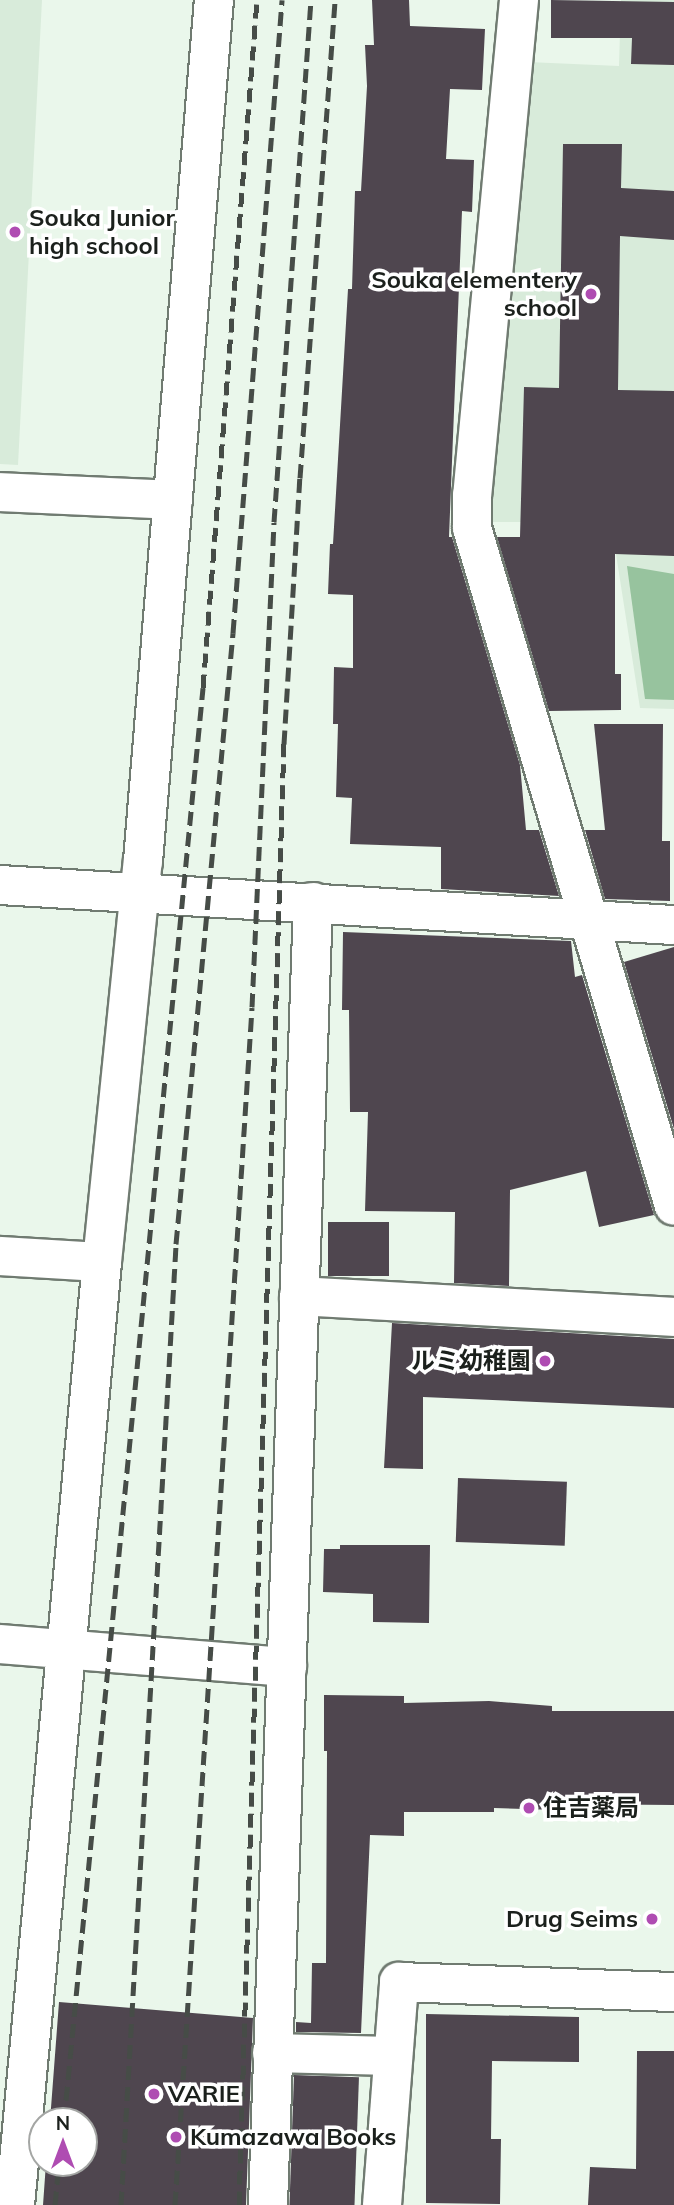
<!DOCTYPE html>
<meta charset="utf-8">
<style>
body{margin:0}
#map{position:relative;width:674px;height:2205px;overflow:hidden;background:#eaf7eb;font-family:Mulish,"Noto Sans JP",sans-serif}
div>[style]{position:absolute}
.built>*{inset:0;background:#d8ebda}
.forest>*{inset:0;background:#97c39e}
.building>*{inset:0;background:#4f464f;transform-origin:0 0}
.roads{filter:drop-shadow(2px 0 #707b71) drop-shadow(-2px 0 #707b71) drop-shadow(0 2px #707b71) drop-shadow(0 -2px #707b71)}
.street>*{height:38px;margin:-19px;padding:0 19px;transform-origin:19px;border-radius:19px;background:#fff}
.rail>*{height:5px;margin-top:-2.5px;transform-origin:0;background:repeating-linear-gradient(90deg,#464c47 0 14px,transparent 0 21px)}
.dots>*{width:19px;height:19px;translate:-50% -50%;box-sizing:border-box;border:4px solid #fff;border-radius:50%}
span{translate:-50% -50%;white-space:nowrap;text-align:center;line-height:1.15;-webkit-text-stroke:7px #fff;paint-order:stroke}
.poi-label{font-size:24px;color:#1b201c;font-weight:700}
.left{translate:0 -50%;text-align:left}
.right{translate:-100% -50%;text-align:right}
.north{position:absolute;left:28px;top:2107px;width:70px;height:70px;box-sizing:border-box;background:#fff;border:2px solid #a4a6a4;border-radius:50%;rotate:0deg;font-size:19px;font-weight:700;line-height:28px;text-align:center;color:#1b201c}
.north::after{content:'';display:block;margin:auto;width:24px;height:32px;background:#af4cb2;clip-path:polygon(50% 0,100% 100%,50% 72%,0 100%)}
</style>
<div id="map">
<div class="built">
<i style="clip-path:polygon(0 0,42px 0,18px 465px,0 464px)"></i>
<i style="clip-path:polygon(621px 0,674px 0,674px 709px,640px 708px,611px 522px,487px 522px,528px 62px,619px 66px)"></i>
</div>
<div class="forest">
<i style="clip-path:polygon(627px 566px,674px 574px,674px 700px,645px 699px)"></i>
</div>
<div class="building">
<i style="clip-path:polygon(372px 0,409px 0,410px 26px,485px 29px,482px 90px,450px 89px,446px 159px,474px 160px,472px 212px,462px 211px,449px 537px,452px 537px,520px 765px,526px 830px,539px 830px,559px 896px,441px 889px,441px 847px,350px 844px,352px 798px,336px 797px,338px 724px,333px 724px,334px 667px,353px 668px,353px 595px,328px 594px,330px 544px,333px 544px,348px 289px,352px 289px,355px 191px,361px 191px,367px 86px,365px 45px,374px 45px)"></i>
<i style="clip-path:polygon(551px 0,674px 2px,674px 65px,631px 64px,632px 38px,551px 38px)"></i>
<i style="clip-path:polygon(563px 144px,622px 144px,621px 188px,674px 191px,674px 240px,620px 236px,618px 390px,674px 391px,674px 556px,615px 554px,615px 674px,621px 674px,621px 710px,549px 711px,497px 537px,520px 537px,524px 387px,559px 388px)"></i>
<i style="clip-path:polygon(594px 724px,663px 724px,662px 841px,670px 841px,670px 901px,605px 899px,585px 830px,605px 830px)"></i>
<i style="clip-path:polygon(343px 932px,571px 941px,575px 977px,582px 975px,654px 1215px,599px 1227px,586px 1171px,510px 1190px,509px 1286px,454px 1283px,455px 1212px,365px 1211px,368px 1112px,350px 1112px,349px 1010px,342px 1010px)"></i>
<i style="clip-path:polygon(674px 947px,674px 1129px,624px 962px)"></i>
<i style="left:328px;top:1222px;width:61px;height:54px"></i>
<i style="clip-path:polygon(392px 1323px,674px 1339px,674px 1408px,423px 1397px,423px 1469px,384px 1468px)"></i>
<i style="left:458px;top:1478px;width:109px;height:64px;rotate:2deg"></i>
<i style="clip-path:polygon(340px 1545px,430px 1545px,429px 1623px,373px 1622px,373px 1594px,323px 1592px,324px 1549px,340px 1549px)"></i>
<i style="clip-path:polygon(324px 1695px,404px 1696px,404px 1703px,489px 1701px,552px 1706px,552px 1711px,674px 1711px,674px 1805px,557px 1804px,557px 1810px,494px 1808px,494px 1812px,404px 1812px,404px 1836px,370px 1835px,361px 2033px,296px 2032px,296px 2022px,311px 2023px,312px 1963px,326px 1963px,327px 1751px,324px 1751px)"></i>
<i style="clip-path:polygon(59px 2002px,253px 2018px,246px 2205px,43px 2205px,46px 2163px,84px 2163px,84px 2121px,50px 2121px)"></i>
<i style="clip-path:polygon(426px 2014px,579px 2017px,579px 2062px,492px 2061px,491px 2139px,501px 2139px,500px 2204px,426px 2203px)"></i>
<i style="clip-path:polygon(637px 2051px,674px 2051px,674px 2205px,588px 2205px,590px 2167px,636px 2169px)"></i>
<i style="left:294px;top:2075px;width:65px;height:130px;rotate:2deg"></i>
</div>
<div class="roads">
<div class="street">
<i style="left:519px;top:0;width:497px;rotate:95.4deg"></i>
<i style="left:472px;top:495px;width:33px;rotate:90deg"></i>
<i style="left:472px;top:528px;width:707px;rotate:73.41deg"></i>
<i style="left:0;top:492px;width:173px;rotate:2.6deg"></i>
<i style="left:0;top:885px;width:675px;rotate:3.4deg"></i>
<i style="left:0;top:1256px;width:102px;rotate:3.4deg"></i>
<i style="left:299px;top:1296px;width:376px;rotate:3.2deg"></i>
<i style="left:0;top:1644px;width:288px;rotate:4.6deg"></i>
<i style="left:272px;top:2053px;width:120px;rotate:1.4deg"></i>
<i style="left:15px;top:2205px;width:947px;rotate:-84.73deg"></i>
<i style="left:102px;top:1262px;width:403px;rotate:-84.2deg"></i>
<i style="left:143px;top:861px;width:864px;rotate:-85.29deg"></i>
<i style="left:268px;top:2205px;width:1304px;rotate:-88.02deg"></i>
<i style="left:382px;top:2205px;width:224px;rotate:-85.6deg"></i>
<i style="left:399px;top:1982px;width:275px;rotate:2.1deg"></i>
</div>
</div>
<div class="rail">
<i style="left:64px;top:2121px;width:1440px;rotate:-84.46deg"></i>
<i style="left:203px;top:688px;width:690px;rotate:-85.51deg"></i>
<i style="left:55px;top:2205px;width:42px;rotate:-84.6deg"></i>
<i style="left:121px;top:2205px;width:963px;rotate:-86.72deg"></i>
<i style="left:176px;top:1244px;width:614px;rotate:-84.67deg"></i>
<i style="left:233px;top:633px;width:635px;rotate:-85.57deg"></i>
<i style="left:175px;top:2205px;width:1200px;rotate:-86.32deg"></i>
<i style="left:252px;top:1007px;width:485px;rotate:-87.4deg"></i>
<i style="left:274px;top:522px;width:523px;rotate:-85.95deg"></i>
<i style="left:239px;top:2205px;width:1462px;rotate:-88.24deg"></i>
<i style="left:284px;top:744px;width:266px;rotate:-86.6deg"></i>
<i style="left:300px;top:478px;width:479px;rotate:-85.8deg"></i>
</div>
<div class="dots">
<i style="left:15px;top:232px;background:#af4cb2"></i>
<i style="left:591px;top:294px;background:#af4cb2"></i>
<i style="left:545px;top:1361px;background:#af4cb2"></i>
<i style="left:529px;top:1808px;background:#af4cb2"></i>
<i style="left:652px;top:1919px;background:#af4cb2"></i>
<i style="left:154px;top:2094px;background:#af4cb2"></i>
<i style="left:176px;top:2137px;background:#af4cb2"></i>
</div>
<div class="poi-label">
<span class="left" style="left:29px;top:232px">Souka Junior<br>high school</span>
<span class="right" style="left:577px;top:294px">Souka elementery<br>school</span>
<span class="right" style="left:531px;top:1361px">ルミ幼稚園</span>
<span class="left" style="left:543px;top:1808px">住吉薬局</span>
<span class="right" style="left:638px;top:1919px">Drug Seims</span>
<span class="left" style="left:168px;top:2094px">VARIE</span>
<span class="left" style="left:190px;top:2137px">Kumazawa Books</span>
</div>
<div class="north">N</div>
</div>
